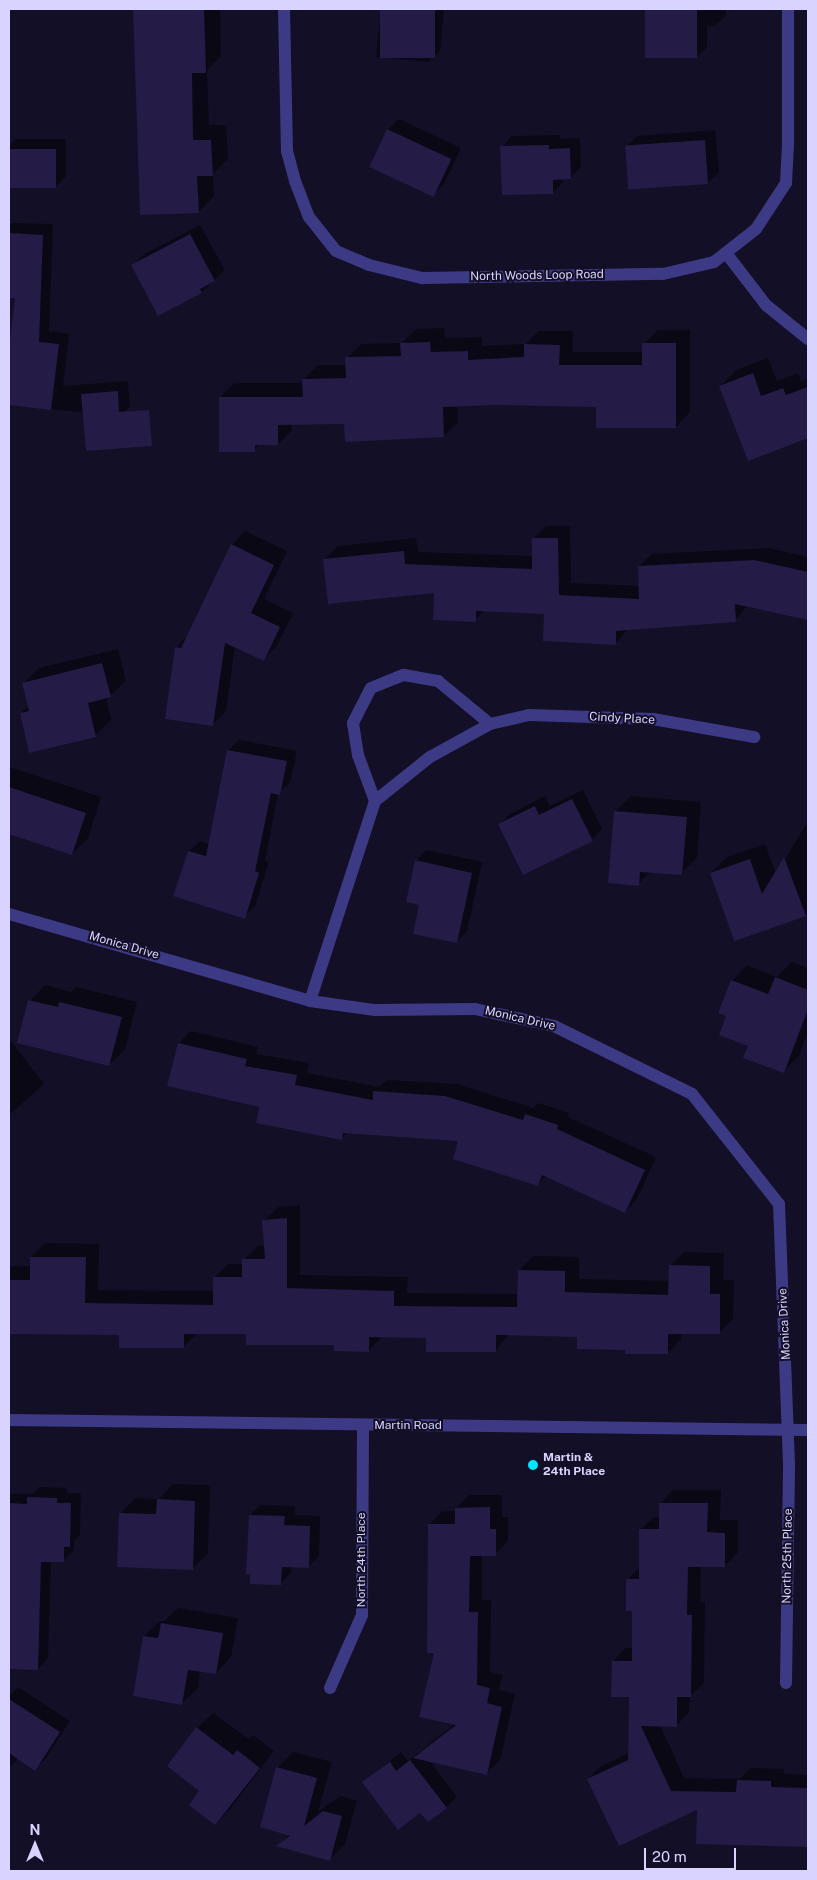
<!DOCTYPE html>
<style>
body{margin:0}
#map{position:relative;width:817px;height:1880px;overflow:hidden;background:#130f26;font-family:"Public Sans",sans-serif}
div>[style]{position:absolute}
.shadow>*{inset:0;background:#0007}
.building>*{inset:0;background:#241b47;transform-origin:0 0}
.minor>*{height:12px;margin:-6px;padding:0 6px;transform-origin:6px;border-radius:6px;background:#3d3a85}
.dots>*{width:14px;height:14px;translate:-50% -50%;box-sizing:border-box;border:2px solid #130f26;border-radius:50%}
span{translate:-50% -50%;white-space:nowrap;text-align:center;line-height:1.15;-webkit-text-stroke:4px #130f26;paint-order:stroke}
.street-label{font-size:12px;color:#d9d4ff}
.poi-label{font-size:12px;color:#d9d4ff;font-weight:700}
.left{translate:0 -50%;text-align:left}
.frame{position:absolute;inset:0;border:10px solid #d9d4ff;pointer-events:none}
.north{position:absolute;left:10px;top:1820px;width:50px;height:50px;-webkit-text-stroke:4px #130f26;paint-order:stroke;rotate:0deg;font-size:14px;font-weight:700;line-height:20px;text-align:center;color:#d9d4ff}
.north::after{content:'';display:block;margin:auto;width:18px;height:22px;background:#d9d4ff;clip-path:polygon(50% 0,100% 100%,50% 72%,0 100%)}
.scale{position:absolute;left:644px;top:1848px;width:92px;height:22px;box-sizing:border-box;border:2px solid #d9d4ff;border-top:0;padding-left:6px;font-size:15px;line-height:18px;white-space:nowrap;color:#d9d4ff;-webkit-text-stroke:4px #130f26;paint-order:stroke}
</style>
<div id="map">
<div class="shadow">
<i style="clip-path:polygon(135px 9px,220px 9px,221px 56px,207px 70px,209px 125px,226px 125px,228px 159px,213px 174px,214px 196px,198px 212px,141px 214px)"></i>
<i style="clip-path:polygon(381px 9px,444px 9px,440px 51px,429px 62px,376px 57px)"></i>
<i style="clip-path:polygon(646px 9px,726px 9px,726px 15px,715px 26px,707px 26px,707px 47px,696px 58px,646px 57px)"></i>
<i style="clip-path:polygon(399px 119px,461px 148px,444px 184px,433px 195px,388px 130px)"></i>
<i style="clip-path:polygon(715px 130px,719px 172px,708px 183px,627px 146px,637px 136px)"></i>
<i style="clip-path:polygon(560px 135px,560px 139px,580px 138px,581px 167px,570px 178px,563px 178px,563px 182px,553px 193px,502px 147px,512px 136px)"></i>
<i style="clip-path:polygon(16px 139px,66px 139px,66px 176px,55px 187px,9px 187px,9px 146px)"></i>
<i style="clip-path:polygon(11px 223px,53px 224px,49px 331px,69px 334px,63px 386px,128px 381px,130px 406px,119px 417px,9px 404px,12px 377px,9px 377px,9px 358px,16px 297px,9px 297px,9px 225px)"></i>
<i style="clip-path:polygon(200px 225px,225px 270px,202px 292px,159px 315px,132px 266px,143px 255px)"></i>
<i style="clip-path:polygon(444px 328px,445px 338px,482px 337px,482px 346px,526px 344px,539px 331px,573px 331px,573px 352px,644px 352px,644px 344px,658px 330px,690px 330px,690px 412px,676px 427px,597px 406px,457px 405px,458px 422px,444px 436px,345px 422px,292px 424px,292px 430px,278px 444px,260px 444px,254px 450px,220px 397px,234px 383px,304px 383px,304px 379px,318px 365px,347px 365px,347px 358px,361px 344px,402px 343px,416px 329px)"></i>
<i style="clip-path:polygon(768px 358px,777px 381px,798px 373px,801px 381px,808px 378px,808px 436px,749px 459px,721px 386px,736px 370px)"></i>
<i style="clip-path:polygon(546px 526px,570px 526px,571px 583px,640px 586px,639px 566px,652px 554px,768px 548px,808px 557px,808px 618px,748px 605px,735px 620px,628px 629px,615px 644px,545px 613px,485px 610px,475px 620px,435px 592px,325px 559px,338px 546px,416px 538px,418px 552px,533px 556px,533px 539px)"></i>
<i style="clip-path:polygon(245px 531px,287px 551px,264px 599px,293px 613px,277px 646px,263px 660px,235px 646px,226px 711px,213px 724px,176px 648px,188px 635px,232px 545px)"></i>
<i style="clip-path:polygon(118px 649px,126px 681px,110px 696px,106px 697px,111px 720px,96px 735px,30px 751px,21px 713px,29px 705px,24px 683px,39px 668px)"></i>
<i style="clip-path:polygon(239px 740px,297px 751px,290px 783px,278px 793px,265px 861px,269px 862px,255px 906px,244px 917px,175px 896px,189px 851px,200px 841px,210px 844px,228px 751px)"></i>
<i style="clip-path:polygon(9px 767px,101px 797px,88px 838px,72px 854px,9px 833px)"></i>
<i style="clip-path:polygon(583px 790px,602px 829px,592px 840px,499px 824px,510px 814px,545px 796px,550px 806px)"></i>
<i style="clip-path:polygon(631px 796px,701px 802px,697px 858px,681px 873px,651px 871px,638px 884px,615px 812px)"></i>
<i style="clip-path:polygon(808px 821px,808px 912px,805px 915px,711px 873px,727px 857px,765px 844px,776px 874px)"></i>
<i style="clip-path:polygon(426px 850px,482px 862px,467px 931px,456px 942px,416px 861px)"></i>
<i style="clip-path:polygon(792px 962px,808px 968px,808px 1031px,799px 1056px,783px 1072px,750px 1045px,728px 1015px,732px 981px,747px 965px,777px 977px)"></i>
<i style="clip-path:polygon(45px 985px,71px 992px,76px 987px,137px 1002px,125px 1050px,109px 1065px,30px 1001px)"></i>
<i style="clip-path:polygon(191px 1031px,258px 1047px,256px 1054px,309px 1063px,307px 1073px,379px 1087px,387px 1080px,458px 1084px,533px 1108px,538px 1103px,569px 1113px,568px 1117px,656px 1157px,637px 1199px,625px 1211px,546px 1176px,538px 1184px,460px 1140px,348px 1132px,342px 1138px,260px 1106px,179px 1043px)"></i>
<i style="clip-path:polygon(9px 1039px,44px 1084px,9px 1115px)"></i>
<i style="clip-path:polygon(300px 1205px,300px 1275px,408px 1277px,407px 1293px,519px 1294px,519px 1270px,533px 1256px,579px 1257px,579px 1279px,670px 1281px,670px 1266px,684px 1252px,724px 1253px,723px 1280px,734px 1280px,733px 1319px,719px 1333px,682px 1332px,681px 1339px,668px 1353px,626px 1349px,578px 1335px,509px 1334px,495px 1351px,427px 1337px,382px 1337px,368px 1351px,335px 1344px,247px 1333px,198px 1333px,183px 1347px,120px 1334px,9px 1332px,9px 1268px,11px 1266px,31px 1266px,31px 1257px,45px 1243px,99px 1244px,98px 1290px,214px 1291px,214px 1278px,228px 1264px,244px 1264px,244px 1260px,258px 1246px,265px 1246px,264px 1221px,278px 1207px)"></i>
<i style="clip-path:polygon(173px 1484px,210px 1485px,208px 1553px,193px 1568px,120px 1514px,135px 1498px,159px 1499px)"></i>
<i style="clip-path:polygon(39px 1487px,67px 1488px,67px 1493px,81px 1493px,80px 1535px,74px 1541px,74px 1550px,63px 1561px,51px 1561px,48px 1658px,38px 1669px,9px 1668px,9px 1494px,33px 1494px)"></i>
<i style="clip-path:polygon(673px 1490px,721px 1490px,720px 1520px,738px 1520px,738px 1552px,725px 1566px,701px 1566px,700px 1602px,705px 1602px,704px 1683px,690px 1696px,689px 1712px,676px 1726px,660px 1725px,684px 1778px,740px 1779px,751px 1768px,784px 1769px,784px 1774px,808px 1775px,808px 1847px,697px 1843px,698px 1808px,588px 1779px,601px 1766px,629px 1753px,630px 1696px,613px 1661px,626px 1648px,633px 1648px,634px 1610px,627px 1580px,640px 1567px,640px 1530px,654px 1517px,660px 1517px,660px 1504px)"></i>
<i style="clip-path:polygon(469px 1495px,502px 1495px,502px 1517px,508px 1517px,508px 1541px,495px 1554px,482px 1554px,482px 1600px,491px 1600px,490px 1672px,503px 1675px,499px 1690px,515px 1694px,500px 1760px,487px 1773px,429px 1760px,457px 1797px,446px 1807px,364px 1783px,401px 1752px,408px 1761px,456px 1723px,435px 1651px,430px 1524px,442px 1511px,456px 1511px,456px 1508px)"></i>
<i style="clip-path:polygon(260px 1505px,295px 1506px,294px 1515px,320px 1516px,319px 1556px,308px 1567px,291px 1566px,291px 1573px,280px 1584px,250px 1515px)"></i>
<i style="clip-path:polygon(178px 1608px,238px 1618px,231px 1657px,216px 1673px,200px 1670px,198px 1688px,182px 1703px,144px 1636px,160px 1621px,164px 1621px)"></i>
<i style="clip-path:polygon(18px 1687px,70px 1721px,46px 1758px,35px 1769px,18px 1758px,9px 1768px,9px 1696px)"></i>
<i style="clip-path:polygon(213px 1713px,249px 1739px,253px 1735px,274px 1751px,231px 1808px,215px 1824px,201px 1790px,197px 1728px)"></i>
<i style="clip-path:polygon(293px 1752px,332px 1762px,318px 1812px,340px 1796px,357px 1801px,345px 1844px,330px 1859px,279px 1846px,290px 1834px,277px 1768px)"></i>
</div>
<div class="building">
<i style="clip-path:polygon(133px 9px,204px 9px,206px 73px,192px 73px,193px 140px,211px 140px,213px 176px,197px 176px,199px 213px,140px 215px)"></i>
<i style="left:380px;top:9px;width:55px;height:49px"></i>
<i style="left:645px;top:9px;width:52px;height:49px"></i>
<i style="left:387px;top:129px;width:71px;height:42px;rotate:25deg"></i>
<i style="left:705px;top:140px;width:44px;height:80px;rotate:86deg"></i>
<i style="clip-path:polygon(549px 145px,549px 149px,570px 148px,571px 179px,553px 180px,553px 194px,502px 195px,500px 146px)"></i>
<i style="left:9px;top:149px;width:47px;height:39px"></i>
<i style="clip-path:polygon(9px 233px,43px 235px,39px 342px,59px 344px,51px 410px,9px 405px,9px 348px,15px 298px,9px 298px)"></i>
<i style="clip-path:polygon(190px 234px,215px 281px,200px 289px,202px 293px,158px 316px,131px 265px)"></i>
<i style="clip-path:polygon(430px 342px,431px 352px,468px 351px,468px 360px,524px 357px,524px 344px,560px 345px,559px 365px,642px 365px,642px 343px,676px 343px,676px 428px,596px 428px,596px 407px,495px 405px,443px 407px,444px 437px,345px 442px,344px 424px,278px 425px,278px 445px,255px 445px,255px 452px,219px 452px,219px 397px,303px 397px,302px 379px,346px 378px,345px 357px,401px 356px,400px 343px)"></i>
<i style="clip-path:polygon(753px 373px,761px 396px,783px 388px,786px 395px,808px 387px,808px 438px,748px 461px,719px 386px)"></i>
<i style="clip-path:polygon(118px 391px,119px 412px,149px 410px,152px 446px,86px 451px,81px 394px)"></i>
<i style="clip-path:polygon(532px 538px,558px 538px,559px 595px,639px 599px,638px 566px,754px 560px,808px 572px,808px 620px,735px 604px,736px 622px,616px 631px,616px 645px,543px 641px,544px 614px,476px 611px,476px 622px,433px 620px,434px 593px,328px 604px,323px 559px,404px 551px,405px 564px,532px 569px)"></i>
<i style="clip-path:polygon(231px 544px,274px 565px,251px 613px,280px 627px,264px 661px,225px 643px,213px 726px,165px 719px,175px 647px,181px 648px)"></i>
<i style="clip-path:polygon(102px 663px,111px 697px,88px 703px,96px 737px,29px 753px,20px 713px,29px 711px,22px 683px)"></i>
<i style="clip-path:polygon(227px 750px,287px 761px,280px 795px,271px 793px,255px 871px,259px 873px,245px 919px,173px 896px,188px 851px,206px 856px)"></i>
<i style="clip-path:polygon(9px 787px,86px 813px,72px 855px,9px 834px)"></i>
<i style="clip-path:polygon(572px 799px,593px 841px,523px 875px,498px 824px,535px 806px,539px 815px)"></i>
<i style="clip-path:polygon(614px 811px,687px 817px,682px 875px,640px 872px,639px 886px,608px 883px)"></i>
<i style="clip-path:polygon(784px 857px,806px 916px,732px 942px,734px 940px,710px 873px,750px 859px,762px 894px)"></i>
<i style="clip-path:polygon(415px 860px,472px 873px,457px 943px,413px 934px,419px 905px,406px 902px)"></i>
<i style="clip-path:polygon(775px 977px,808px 990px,808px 1009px,784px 1073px,743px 1058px,748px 1046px,719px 1035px,726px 1016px,718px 1013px,731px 980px,768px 994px)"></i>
<i style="clip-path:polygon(28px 1000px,58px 1007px,59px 1002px,122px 1017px,109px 1066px,17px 1043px)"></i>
<i style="clip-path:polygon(178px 1043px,247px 1059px,245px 1066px,297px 1075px,295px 1085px,373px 1100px,373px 1091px,445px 1096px,523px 1120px,525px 1114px,558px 1125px,557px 1129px,645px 1170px,625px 1213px,542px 1175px,538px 1186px,453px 1159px,458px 1141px,343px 1133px,342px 1140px,256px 1123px,259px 1107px,167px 1086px)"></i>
<i style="clip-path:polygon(287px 1218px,287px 1288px,394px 1291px,394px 1306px,517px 1307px,518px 1270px,565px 1271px,565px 1292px,668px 1295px,669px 1265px,710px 1266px,710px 1294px,720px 1294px,720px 1334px,668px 1334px,668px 1354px,625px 1354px,625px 1350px,577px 1349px,577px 1337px,496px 1335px,496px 1352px,426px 1352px,426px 1338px,369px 1337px,369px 1352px,334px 1351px,334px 1345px,246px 1345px,246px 1334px,184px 1334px,184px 1348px,119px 1348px,119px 1335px,9px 1334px,9px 1280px,30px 1280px,30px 1257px,86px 1257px,85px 1303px,213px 1305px,213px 1277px,242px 1277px,242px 1259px,265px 1259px,262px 1220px)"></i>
<i style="clip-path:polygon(27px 1497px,57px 1498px,57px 1503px,71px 1503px,70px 1547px,64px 1547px,64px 1562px,41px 1562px,38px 1670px,9px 1669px,9px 1503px,27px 1504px)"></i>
<i style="clip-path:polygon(157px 1499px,195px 1501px,193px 1570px,117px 1567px,119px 1513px,156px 1514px)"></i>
<i style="clip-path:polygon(659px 1503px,708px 1503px,707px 1532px,725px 1533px,725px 1567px,688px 1567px,687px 1615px,692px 1615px,691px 1697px,677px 1697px,677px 1727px,641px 1726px,671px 1791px,736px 1792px,737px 1780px,771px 1781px,771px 1787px,808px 1788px,808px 1847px,696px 1844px,697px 1810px,619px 1846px,587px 1779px,628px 1760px,629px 1697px,611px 1697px,612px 1661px,632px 1661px,632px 1611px,626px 1611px,626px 1579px,639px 1579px,639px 1529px,659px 1529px)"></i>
<i style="clip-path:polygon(490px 1507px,490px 1529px,496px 1529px,496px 1556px,470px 1556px,469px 1612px,478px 1612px,477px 1685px,490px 1688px,487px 1703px,502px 1707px,487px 1775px,413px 1758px,456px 1725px,419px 1717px,434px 1653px,427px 1653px,428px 1524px,455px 1524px,455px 1508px)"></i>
<i style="clip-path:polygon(249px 1515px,285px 1516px,284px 1525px,310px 1526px,309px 1568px,282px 1567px,281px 1585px,250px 1584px,250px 1574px,246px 1574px)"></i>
<i style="clip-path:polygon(161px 1623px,223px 1633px,216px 1674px,188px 1670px,182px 1705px,133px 1696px,143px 1636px,158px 1638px)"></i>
<i style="clip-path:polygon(9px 1699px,60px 1732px,35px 1771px,9px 1753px)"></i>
<i style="clip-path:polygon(196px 1727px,233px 1755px,237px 1750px,260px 1768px,215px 1825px,189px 1805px,199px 1791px,167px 1766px)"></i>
<i style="clip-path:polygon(410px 1760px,447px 1808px,428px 1822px,420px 1813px,398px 1830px,362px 1782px,390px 1762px,396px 1771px)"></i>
<i style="clip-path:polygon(276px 1767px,317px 1778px,304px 1826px,323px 1811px,342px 1816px,330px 1861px,276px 1846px,290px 1836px,260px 1827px)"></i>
</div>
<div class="minor">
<i style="left:284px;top:9px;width:142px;rotate:88.8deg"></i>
<i style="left:287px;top:151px;width:31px;rotate:75deg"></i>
<i style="left:295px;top:181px;width:39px;rotate:69deg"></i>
<i style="left:309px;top:217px;width:43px;rotate:51.5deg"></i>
<i style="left:336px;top:251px;width:36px;rotate:23deg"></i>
<i style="left:369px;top:265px;width:55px;rotate:13.8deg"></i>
<i style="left:422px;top:278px;width:241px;rotate:-1deg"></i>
<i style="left:663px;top:274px;width:52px;rotate:-13.2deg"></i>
<i style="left:714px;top:262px;width:53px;rotate:-38.2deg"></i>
<i style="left:756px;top:229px;width:55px;rotate:-56.9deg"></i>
<i style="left:786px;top:183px;width:39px;rotate:-87deg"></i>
<i style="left:788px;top:144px;width:135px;rotate:-90deg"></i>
<i style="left:726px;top:253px;width:66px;rotate:52.4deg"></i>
<i style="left:766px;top:305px;width:54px;rotate:39deg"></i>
<i style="left:375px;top:801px;width:49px;rotate:-110.3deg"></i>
<i style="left:358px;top:755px;width:32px;rotate:-99deg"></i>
<i style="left:353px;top:723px;width:39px;rotate:-63deg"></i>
<i style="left:371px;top:688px;width:35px;rotate:-22deg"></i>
<i style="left:404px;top:675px;width:35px;rotate:10deg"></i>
<i style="left:438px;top:681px;width:67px;rotate:39.6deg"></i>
<i style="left:9px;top:914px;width:313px;rotate:16.1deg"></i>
<i style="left:310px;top:1001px;width:66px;rotate:7.9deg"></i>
<i style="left:375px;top:1010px;width:100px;rotate:-0.6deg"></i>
<i style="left:475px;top:1009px;width:81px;rotate:12.1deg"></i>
<i style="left:554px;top:1026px;width:154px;rotate:26.2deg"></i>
<i style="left:692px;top:1094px;width:140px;rotate:51.7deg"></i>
<i style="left:779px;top:1204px;width:264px;rotate:87.8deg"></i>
<i style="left:789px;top:1468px;width:215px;rotate:90.8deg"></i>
<i style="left:310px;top:1001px;width:210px;rotate:-72deg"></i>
<i style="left:375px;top:801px;width:70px;rotate:-38.7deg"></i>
<i style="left:430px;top:757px;width:68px;rotate:-28.8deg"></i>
<i style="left:490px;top:724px;width:40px;rotate:-13deg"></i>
<i style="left:529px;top:715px;width:124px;rotate:1.8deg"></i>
<i style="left:653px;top:719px;width:103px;rotate:10.1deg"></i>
<i style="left:9px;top:1420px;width:799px;rotate:0.72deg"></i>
<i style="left:330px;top:1688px;width:80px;rotate:-66.3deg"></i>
<i style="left:362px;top:1615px;width:189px;rotate:-89.7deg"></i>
</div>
<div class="dots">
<i style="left:533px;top:1465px;background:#00e5ff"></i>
</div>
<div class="street-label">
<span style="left:537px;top:276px;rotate:-1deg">North Woods Loop Road</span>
<span style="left:622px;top:719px;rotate:3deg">Cindy Place</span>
<span style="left:124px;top:946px;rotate:16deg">Monica Drive</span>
<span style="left:520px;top:1019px;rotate:13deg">Monica Drive</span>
<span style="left:785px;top:1324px;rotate:-93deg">Monica Drive</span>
<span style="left:408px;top:1426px">Martin Road</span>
<span style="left:788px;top:1556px;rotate:-89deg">North 25th Place</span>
<span style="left:362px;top:1560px;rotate:-90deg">North 24th Place</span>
</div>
<div class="poi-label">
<span class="left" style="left:543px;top:1465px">Martin &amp;<br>24th Place</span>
</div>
<div class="frame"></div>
<div class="north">N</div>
<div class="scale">20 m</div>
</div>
